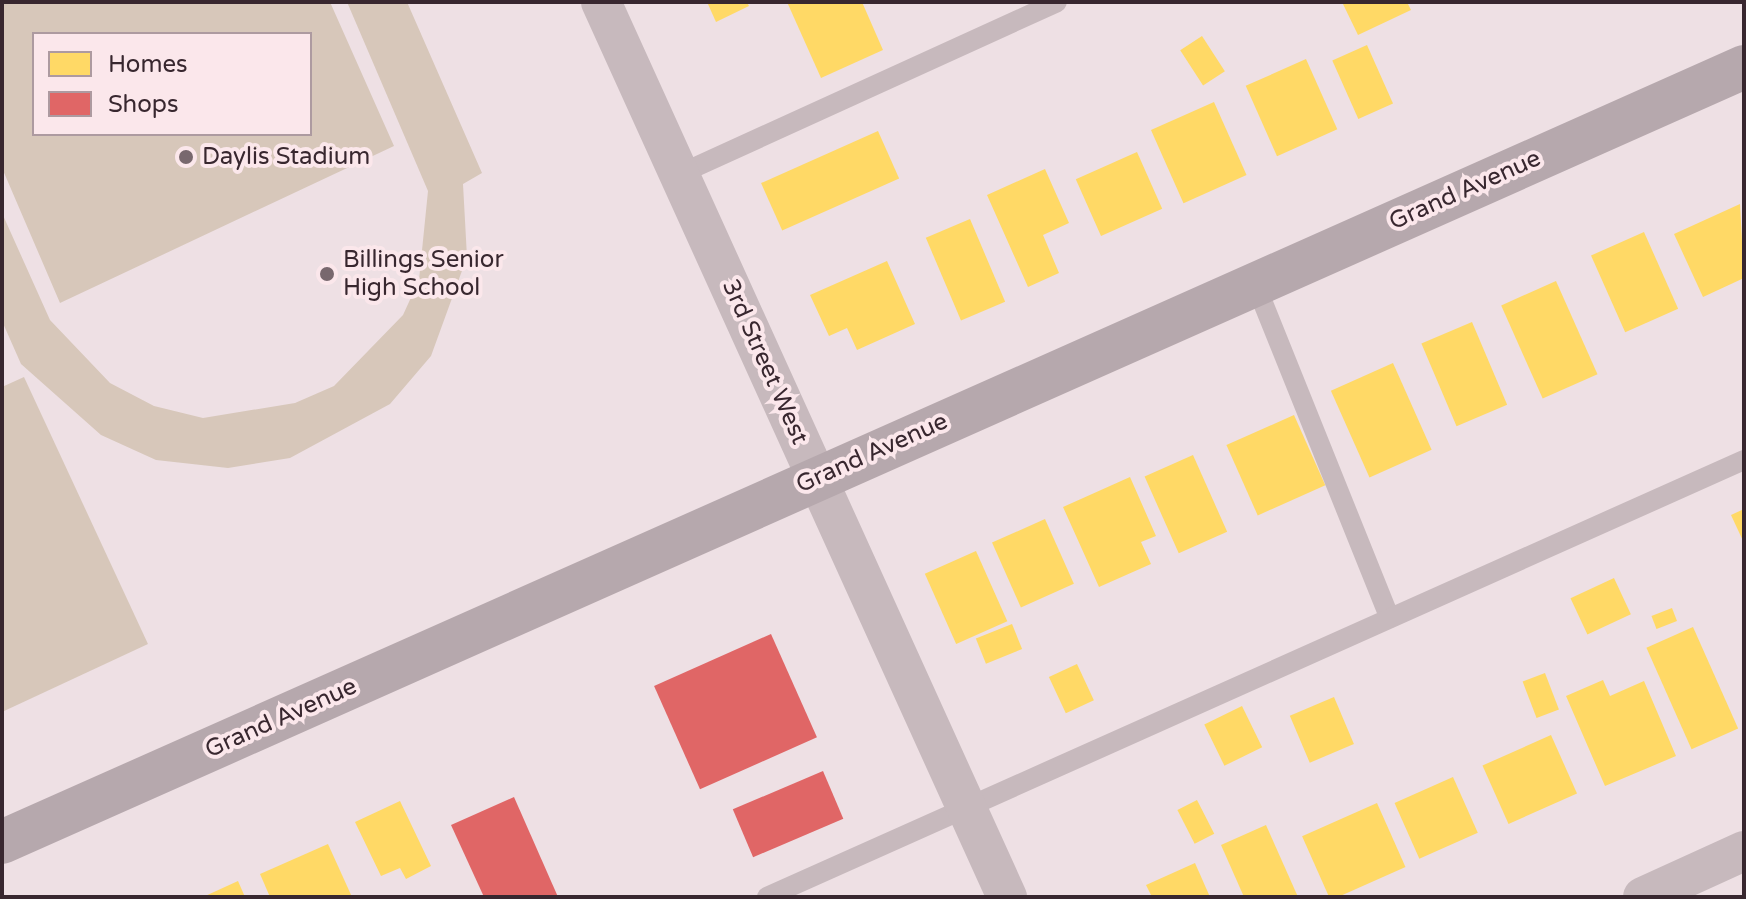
<!DOCTYPE html>
<style>
body{margin:0}
#map{position:relative;width:1746px;height:899px;overflow:hidden;background:#eee0e4;font-family:"Varela Round",sans-serif}
div>[style]{position:absolute}
.green>*{inset:0;background:#d7c7ba}
.homes>*{inset:0;background:#ffd966;transform-origin:0 0}
.shops>*{inset:0;background:#e06666;transform-origin:0 0}
.lane>*{height:20px;margin:-10px;padding:0 10px;transform-origin:10px;border-radius:10px;background:#c7b9bd}
.street>*{height:40px;margin:-20px;padding:0 20px;transform-origin:20px;border-radius:20px;background:#c7b9bd}
.primary>*{height:44px;margin:-22px;padding:0 22px;transform-origin:22px;border-radius:22px;background:#b6a8ad}
.dots>*{width:22px;height:22px;translate:-50% -50%;box-sizing:border-box;border:4px solid #fbe7eb;border-radius:50%}
span{translate:-50% -50%;white-space:nowrap;text-align:center;line-height:1.15;-webkit-text-stroke:8px #fbe7eb;paint-order:stroke}
.poi-label{font-size:24px;color:#38272f}
.left{translate:0 -50%;text-align:left}
.street-label{font-size:24px;color:#38272f}
.frame{position:absolute;inset:0;border:4px solid #38272f;pointer-events:none}
.legend{position:absolute;left:32px;top:32px;width:280px;height:104px;box-sizing:border-box;background:#fbe7eb;border:2px solid #ad9aa0;margin:0;padding:10px 14px;list-style:none;font-size:24px;color:#38272f}
.legend li{display:flex;align-items:center;gap:16px;height:40px}
.legend b{width:40px;border:2px solid #ad9aa0}
</style>
<div id="map">
<div class="green">
<i style="clip-path:polygon(evenodd,2px 2px,330px 2px,394px 146px,60px 303px,2px 168px,2px 2px,34px 34px,310px 34px,310px 134px,34px 134px,34px 34px)"></i>
<i style="clip-path:polygon(347px 2px,407px 2px,482px 173px,463px 184px,467px 257px,431px 356px,390px 404px,290px 458px,228px 468px,156px 460px,101px 435px,21px 364px,2px 321px,2px 213px,50px 320px,110px 383px,154px 406px,203px 418px,295px 403px,334px 386px,403px 315px,419px 280px,428px 191px)"></i>
<i style="clip-path:polygon(24px 377px,148px 644px,2px 712px,2px 387px)"></i>
</div>
<div class="homes">
<i style="clip-path:polygon(707px 2px,747px 2px,749px 6px,716px 22px)"></i>
<i style="clip-path:polygon(787px 2px,862px 2px,883px 50px,821px 78px)"></i>
<i style="clip-path:polygon(1342px 2px,1407px 2px,1411px 10px,1358px 35px)"></i>
<i style="left:1202px;top:36px;width:42px;height:26px;rotate:57deg"></i>
<i style="left:1367px;top:45px;width:64px;height:38px;rotate:66deg"></i>
<i style="left:1306px;top:59px;width:77px;height:66px;rotate:66deg"></i>
<i style="left:1214px;top:102px;width:80px;height:69px;rotate:66deg"></i>
<i style="left:878px;top:131px;width:52px;height:128px;rotate:66deg"></i>
<i style="left:1137px;top:152px;width:62px;height:67px;rotate:66deg"></i>
<i style="clip-path:polygon(1045px 169px,1069px 223px,1043px 235px,1059px 273px,1028px 287px,987px 195px)"></i>
<i style="clip-path:polygon(1740px 204px,1744px 278px,1703px 297px,1674px 234px)"></i>
<i style="left:970px;top:219px;width:90px;height:48px;rotate:67deg"></i>
<i style="left:1644px;top:232px;width:84px;height:58px;rotate:66deg"></i>
<i style="clip-path:polygon(887px 261px,915px 324px,857px 350px,847px 328px,829px 336px,810px 295px)"></i>
<i style="left:1556px;top:281px;width:102px;height:60px;rotate:66deg"></i>
<i style="left:1472px;top:322px;width:90px;height:55px;rotate:67deg"></i>
<i style="left:1393px;top:363px;width:95px;height:68px;rotate:66deg"></i>
<i style="left:1294px;top:415px;width:77px;height:74px;rotate:66deg"></i>
<i style="left:1193px;top:455px;width:84px;height:53px;rotate:66deg"></i>
<i style="clip-path:polygon(1130px 477px,1156px 536px,1141px 542px,1151px 564px,1099px 587px,1063px 507px)"></i>
<i style="clip-path:polygon(1744px 509px,1744px 543px,1731px 515px)"></i>
<i style="left:1045px;top:519px;width:71px;height:58px;rotate:66deg"></i>
<i style="left:976px;top:551px;width:77px;height:56px;rotate:66deg"></i>
<i style="left:1614px;top:578px;width:40px;height:48px;rotate:65deg"></i>
<i style="left:1672px;top:608px;width:14px;height:22px;rotate:69deg"></i>
<i style="left:1012px;top:624px;width:27px;height:39px;rotate:68deg"></i>
<i style="left:1693px;top:627px;width:111px;height:51px;rotate:66deg"></i>
<i style="left:1077px;top:664px;width:40px;height:31px;rotate:65deg"></i>
<i style="left:1545px;top:673px;width:39px;height:24px;rotate:69deg"></i>
<i style="clip-path:polygon(1603px 680px,1610px 696px,1644px 681px,1676px 756px,1605px 786px,1566px 696px)"></i>
<i style="left:1334px;top:697px;width:51px;height:48px;rotate:67deg"></i>
<i style="left:1242px;top:706px;width:46px;height:42px;rotate:64deg"></i>
<i style="left:1551px;top:735px;width:64px;height:75px;rotate:66deg"></i>
<i style="left:1453px;top:777px;width:61px;height:64px;rotate:66deg"></i>
<i style="left:1197px;top:800px;width:38px;height:22px;rotate:63deg"></i>
<i style="clip-path:polygon(400px 801px,431px 866px,406px 879px,400px 868px,381px 876px,355px 822px)"></i>
<i style="left:1377px;top:803px;width:70px;height:82px;rotate:66deg"></i>
<i style="clip-path:polygon(1266px 825px,1298px 897px,1244px 897px,1221px 845px)"></i>
<i style="clip-path:polygon(328px 844px,352px 897px,270px 897px,260px 874px)"></i>
<i style="clip-path:polygon(1195px 863px,1210px 897px,1152px 897px,1146px 885px)"></i>
<i style="clip-path:polygon(238px 881px,245px 897px,203px 897px)"></i>
</div>
<div class="shops">
<i style="left:771px;top:634px;width:113px;height:128px;rotate:66deg"></i>
<i style="left:823px;top:771px;width:52px;height:98px;rotate:67deg"></i>
<i style="clip-path:polygon(514px 797px,558px 897px,484px 897px,451px 825px)"></i>
</div>
<div class="lane">
<i style="left:680px;top:174px;width:414px;rotate:-24.5deg"></i>
<i style="left:1255px;top:283px;width:361px;rotate:68.1deg"></i>
<i style="left:767px;top:897px;width:1070px;rotate:-24.1deg"></i>
</div>
<div class="street">
<i style="left:601px;top:2px;width:983px;rotate:65.6deg"></i>
<i style="left:1643px;top:897px;width:111px;rotate:-24.5deg"></i>
</div>
<div class="primary">
<i style="left:2px;top:842px;width:1907px;rotate:-23.98deg"></i>
</div>
<div class="dots">
<i style="left:186px;top:157px;background:#78686e"></i>
<i style="left:327px;top:274px;background:#78686e"></i>
</div>
<div class="poi-label">
<span class="left" style="left:202px;top:157px">Daylis Stadium</span>
<span class="left" style="left:343px;top:274px">Billings Senior<br>High School</span>
</div>
<div class="street-label">
<span style="left:1465px;top:190px;rotate:-24deg">Grand Avenue</span>
<span style="left:765px;top:362px;rotate:66deg">3rd Street West</span>
<span style="left:872px;top:453px;rotate:-24deg">Grand Avenue</span>
<span style="left:281px;top:718px;rotate:-24deg">Grand Avenue</span>
</div>
<div class="frame"></div>
<ul class="legend">
<li><b style="height:22px;background:#ffd966"></b>Homes</li>
<li><b style="height:22px;background:#e06666"></b>Shops</li>
</ul>
</div>
